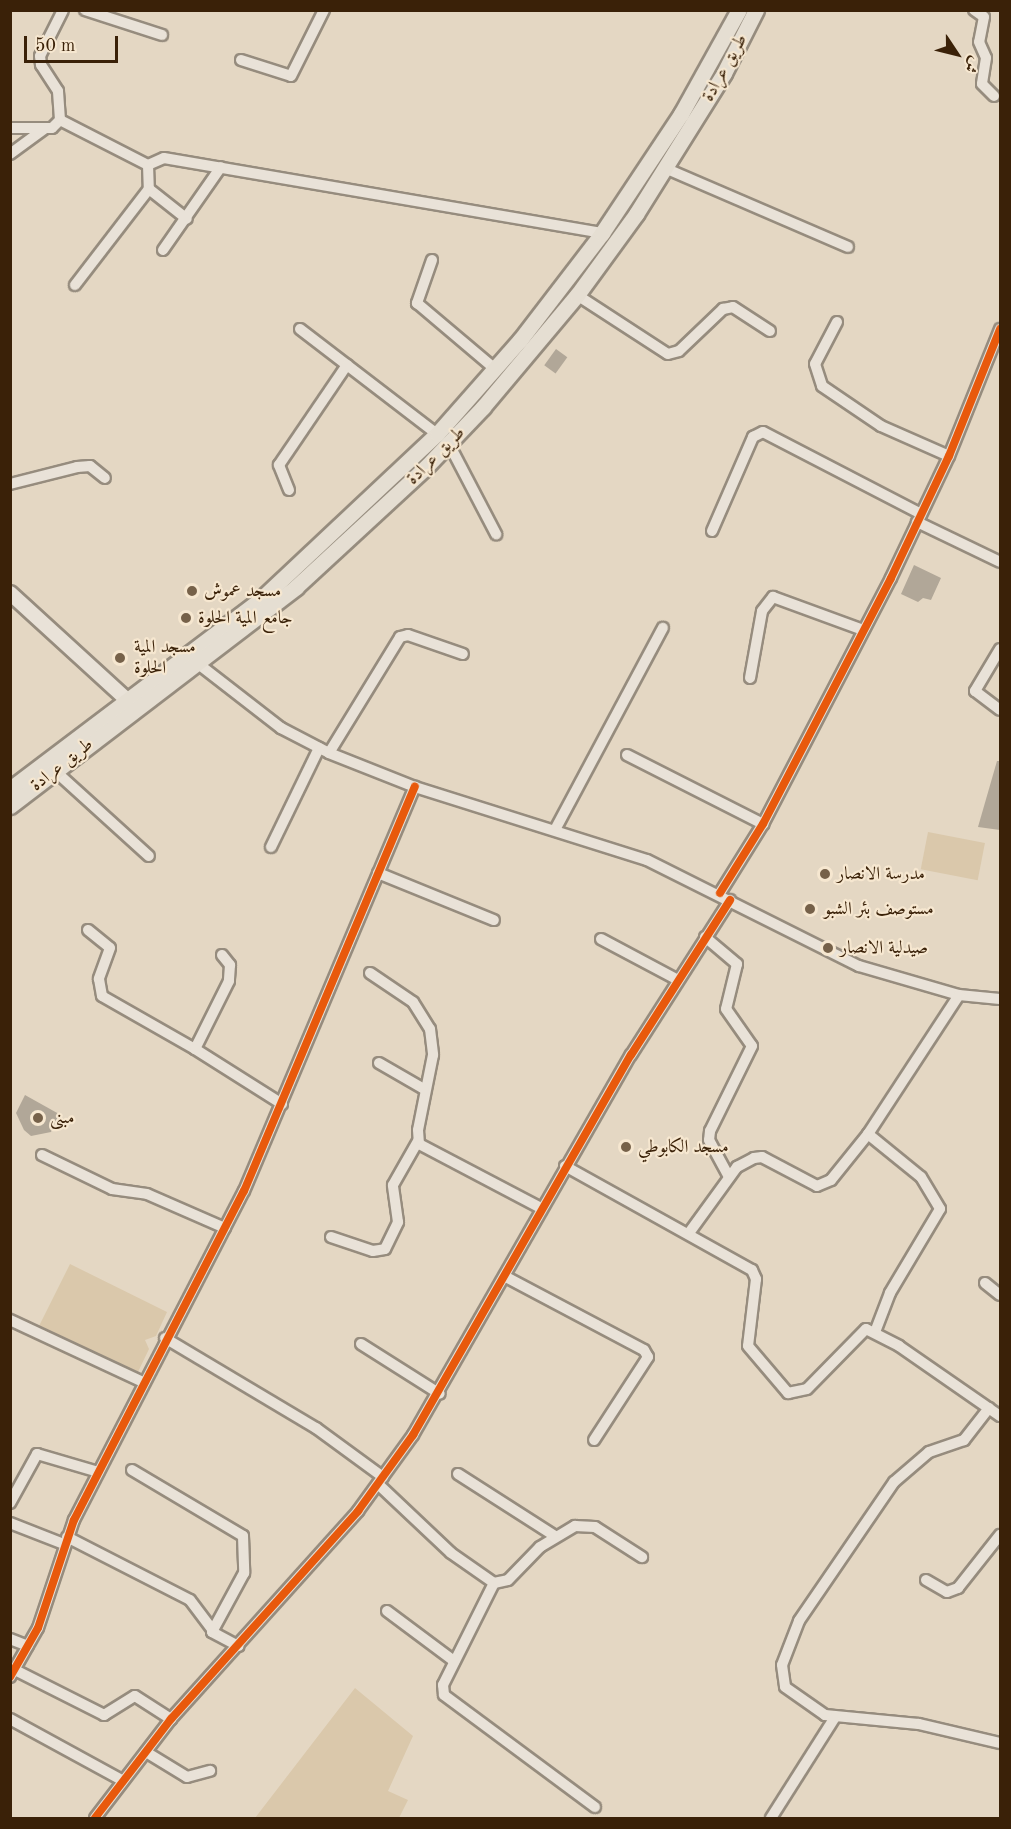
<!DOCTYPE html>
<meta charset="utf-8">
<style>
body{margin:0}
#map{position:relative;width:1011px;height:1829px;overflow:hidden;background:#e4d7c3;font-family:"Old Standard TT",Amiri,serif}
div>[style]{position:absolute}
.green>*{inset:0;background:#dac8ab;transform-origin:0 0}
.building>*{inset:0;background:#b1a798;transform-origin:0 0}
.roads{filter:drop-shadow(2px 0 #968c7e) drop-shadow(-2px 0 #968c7e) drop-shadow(0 2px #968c7e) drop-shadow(0 -2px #968c7e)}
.street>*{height:10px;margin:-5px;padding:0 5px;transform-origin:5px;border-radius:5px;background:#e9e2d8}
.secondary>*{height:14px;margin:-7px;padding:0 7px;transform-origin:7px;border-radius:7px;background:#e9e2d8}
.primary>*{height:15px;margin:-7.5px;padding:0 7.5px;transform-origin:7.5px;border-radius:7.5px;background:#e5ded2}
.cycleway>*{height:8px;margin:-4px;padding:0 4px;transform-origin:4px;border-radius:4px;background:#e8590c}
.dots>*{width:16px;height:16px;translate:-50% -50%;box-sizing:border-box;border:3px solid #f6e7d0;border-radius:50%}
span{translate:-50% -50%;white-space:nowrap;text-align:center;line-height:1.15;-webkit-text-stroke:4.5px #f6e7d0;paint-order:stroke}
.street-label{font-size:18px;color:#3a2108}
.poi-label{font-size:18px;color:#3a2108}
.left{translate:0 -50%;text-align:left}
.frame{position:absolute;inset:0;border:12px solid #3a2108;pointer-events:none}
.north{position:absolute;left:927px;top:24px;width:60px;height:60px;-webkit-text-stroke:4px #f6e7d0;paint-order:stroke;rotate:125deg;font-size:16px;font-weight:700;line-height:24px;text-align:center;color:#3a2108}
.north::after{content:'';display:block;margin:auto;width:21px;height:27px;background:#3a2108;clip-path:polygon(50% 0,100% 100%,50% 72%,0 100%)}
.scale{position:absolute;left:24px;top:36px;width:94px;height:27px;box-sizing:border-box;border:3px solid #3a2108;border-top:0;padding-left:8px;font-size:18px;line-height:21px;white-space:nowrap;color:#3a2108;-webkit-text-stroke:4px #f6e7d0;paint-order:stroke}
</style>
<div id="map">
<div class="green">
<i style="left:928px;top:832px;width:58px;height:38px;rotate:11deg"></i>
<i style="clip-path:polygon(70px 1264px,167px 1312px,156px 1336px,145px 1340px,149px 1349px,137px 1374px,38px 1328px)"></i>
<i style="clip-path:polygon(355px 1688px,413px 1736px,388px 1791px,408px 1800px,399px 1818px,255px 1818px)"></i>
</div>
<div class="building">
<i style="left:556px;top:349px;width:14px;height:20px;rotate:36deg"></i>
<i style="clip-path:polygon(914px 565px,941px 578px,931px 600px,923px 598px,918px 602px,901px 594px)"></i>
<i style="clip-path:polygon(997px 761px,1000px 761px,1000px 830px,978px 827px)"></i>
<i style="clip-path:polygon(25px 1095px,59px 1114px,51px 1132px,31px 1136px,24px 1130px,16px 1113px)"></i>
</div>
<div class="roads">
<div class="street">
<i style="left:85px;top:10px;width:81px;rotate:18deg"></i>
<i style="left:974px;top:10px;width:12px;rotate:35deg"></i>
<i style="left:984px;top:17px;width:25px;rotate:101deg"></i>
<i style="left:979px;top:42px;width:17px;rotate:66deg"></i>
<i style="left:986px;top:58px;width:26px;rotate:99deg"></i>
<i style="left:982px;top:84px;width:17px;rotate:45deg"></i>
<i style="left:241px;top:60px;width:52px;rotate:17.7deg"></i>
<i style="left:291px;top:76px;width:74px;rotate:-63.4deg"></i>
<i style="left:60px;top:120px;width:29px;rotate:-94deg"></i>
<i style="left:58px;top:91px;width:31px;rotate:-123deg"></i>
<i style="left:41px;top:65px;width:9px;rotate:-96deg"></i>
<i style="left:40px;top:56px;width:51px;rotate:-63.4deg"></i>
<i style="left:10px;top:128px;width:42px"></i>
<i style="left:52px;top:128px;width:11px;rotate:-45deg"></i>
<i style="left:60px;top:120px;width:99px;rotate:27.1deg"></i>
<i style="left:148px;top:165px;width:17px;rotate:-24deg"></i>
<i style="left:164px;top:158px;width:444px;rotate:9.7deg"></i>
<i style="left:10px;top:154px;width:42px;rotate:-36.3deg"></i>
<i style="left:148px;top:165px;width:24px;rotate:88deg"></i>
<i style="left:149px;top:189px;width:48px;rotate:38.3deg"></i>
<i style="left:667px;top:169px;width:197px;rotate:23.3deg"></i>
<i style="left:163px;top:250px;width:101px;rotate:-55.1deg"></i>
<i style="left:432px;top:260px;width:46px;rotate:109.2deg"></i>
<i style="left:417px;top:303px;width:102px;rotate:40.2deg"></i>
<i style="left:75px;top:285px;width:121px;rotate:-52.4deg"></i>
<i style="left:577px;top:295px;width:108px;rotate:33deg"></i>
<i style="left:668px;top:354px;width:11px;rotate:-15deg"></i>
<i style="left:679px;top:351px;width:61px;rotate:-43.7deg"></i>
<i style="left:723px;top:309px;width:10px;rotate:-11deg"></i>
<i style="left:733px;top:307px;width:44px;rotate:33deg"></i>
<i style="left:837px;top:322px;width:47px;rotate:117.6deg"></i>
<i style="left:815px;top:364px;width:23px;rotate:72deg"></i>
<i style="left:822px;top:386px;width:71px;rotate:34.1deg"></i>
<i style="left:881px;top:426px;width:74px;rotate:23.8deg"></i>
<i style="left:300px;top:329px;width:173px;rotate:37.5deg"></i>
<i style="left:449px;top:444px;width:102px;rotate:62.4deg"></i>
<i style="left:10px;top:484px;width:69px;rotate:-14.2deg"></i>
<i style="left:77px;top:467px;width:13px;rotate:-4deg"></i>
<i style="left:90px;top:466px;width:19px;rotate:39deg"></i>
<i style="left:289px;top:490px;width:27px;rotate:-112deg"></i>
<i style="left:279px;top:465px;width:121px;rotate:-55.8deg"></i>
<i style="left:917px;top:522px;width:92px;rotate:25.7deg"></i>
<i style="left:712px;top:531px;width:103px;rotate:-66.4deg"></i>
<i style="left:753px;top:437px;width:11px;rotate:-27deg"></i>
<i style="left:763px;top:432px;width:178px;rotate:27.4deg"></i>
<i style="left:1000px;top:649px;width:49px;rotate:120.8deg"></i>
<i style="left:975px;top:691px;width:31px;rotate:37deg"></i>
<i style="left:192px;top:659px;width:113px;rotate:37.8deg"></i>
<i style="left:281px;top:728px;width:54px;rotate:27.5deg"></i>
<i style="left:329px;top:753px;width:92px;rotate:21.6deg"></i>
<i style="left:415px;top:787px;width:243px;rotate:17.5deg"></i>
<i style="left:647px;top:860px;width:237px;rotate:26.6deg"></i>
<i style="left:859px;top:966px;width:104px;rotate:16.2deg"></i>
<i style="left:959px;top:995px;width:41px;rotate:5.6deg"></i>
<i style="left:750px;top:678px;width:68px;rotate:-79.8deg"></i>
<i style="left:762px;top:611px;width:18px;rotate:-52deg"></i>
<i style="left:773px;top:597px;width:96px;rotate:20.1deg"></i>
<i style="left:329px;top:753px;width:136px;rotate:-58.5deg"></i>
<i style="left:400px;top:637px;width:8px;rotate:-14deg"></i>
<i style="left:408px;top:635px;width:58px;rotate:19.1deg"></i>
<i style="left:627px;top:755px;width:153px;rotate:26.9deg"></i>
<i style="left:54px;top:770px;width:128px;rotate:42.2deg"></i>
<i style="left:556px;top:828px;width:227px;rotate:-61.9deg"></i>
<i style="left:271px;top:847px;width:110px;rotate:-64.1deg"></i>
<i style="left:378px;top:873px;width:125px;rotate:22.1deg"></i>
<i style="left:720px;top:893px;width:81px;rotate:-58.1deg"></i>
<i style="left:763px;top:824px;width:277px;rotate:-62.5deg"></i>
<i style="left:891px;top:578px;width:135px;rotate:-64.6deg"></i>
<i style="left:949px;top:456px;width:137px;rotate:-68.1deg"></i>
<i style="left:88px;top:930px;width:28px;rotate:39deg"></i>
<i style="left:110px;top:948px;width:33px;rotate:110deg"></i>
<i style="left:99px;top:979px;width:17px;rotate:80deg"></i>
<i style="left:102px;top:996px;width:107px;rotate:29.7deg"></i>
<i style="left:705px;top:937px;width:42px;rotate:40.2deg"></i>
<i style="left:737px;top:964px;width:46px;rotate:103.7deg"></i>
<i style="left:726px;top:1009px;width:45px;rotate:54.9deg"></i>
<i style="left:752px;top:1046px;width:95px;rotate:116.3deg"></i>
<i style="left:710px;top:1131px;width:9px;rotate:96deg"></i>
<i style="left:709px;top:1140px;width:42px;rotate:61.6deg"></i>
<i style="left:601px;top:939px;width:87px;rotate:28deg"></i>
<i style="left:222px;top:955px;width:13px;rotate:51deg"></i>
<i style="left:230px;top:965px;width:16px;rotate:94deg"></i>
<i style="left:229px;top:981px;width:76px;rotate:116.6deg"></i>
<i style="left:195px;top:1049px;width:103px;rotate:32.3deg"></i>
<i style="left:370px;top:973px;width:52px;rotate:34deg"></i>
<i style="left:413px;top:1002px;width:32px;rotate:58deg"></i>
<i style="left:430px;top:1029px;width:26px;rotate:83deg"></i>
<i style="left:433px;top:1055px;width:76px;rotate:101.3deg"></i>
<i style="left:418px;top:1130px;width:14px;rotate:86deg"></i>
<i style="left:419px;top:1144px;width:138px;rotate:27.7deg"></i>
<i style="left:379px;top:1063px;width:52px;rotate:30deg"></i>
<i style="left:868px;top:1134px;width:68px;rotate:39.1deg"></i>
<i style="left:921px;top:1177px;width:37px;rotate:59deg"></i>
<i style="left:940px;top:1209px;width:98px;rotate:120.8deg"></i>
<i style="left:890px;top:1293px;width:42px;rotate:111deg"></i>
<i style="left:42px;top:1155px;width:78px;rotate:25.9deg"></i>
<i style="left:112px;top:1189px;width:35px;rotate:8deg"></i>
<i style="left:147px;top:1194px;width:85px;rotate:23.6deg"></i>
<i style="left:565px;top:1166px;width:214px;rotate:29.1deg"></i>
<i style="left:752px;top:1270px;width:10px;rotate:66deg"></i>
<i style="left:756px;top:1279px;width:67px;rotate:96.8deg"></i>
<i style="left:748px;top:1346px;width:62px;rotate:49.6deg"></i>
<i style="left:788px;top:1393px;width:19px;rotate:-12deg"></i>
<i style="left:807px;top:1389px;width:84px;rotate:-45.5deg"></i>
<i style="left:866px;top:1329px;width:37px;rotate:27deg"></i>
<i style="left:899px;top:1346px;width:123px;rotate:34.7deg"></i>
<i style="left:689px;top:1233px;width:82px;rotate:-54deg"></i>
<i style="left:737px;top:1167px;width:19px;rotate:-28deg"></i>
<i style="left:754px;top:1158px;width:8px;rotate:-7deg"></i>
<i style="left:762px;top:1157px;width:62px;rotate:27.8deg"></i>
<i style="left:817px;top:1186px;width:15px;rotate:-23deg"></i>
<i style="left:831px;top:1180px;width:59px;rotate:-51.2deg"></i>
<i style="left:868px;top:1134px;width:166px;rotate:-56.8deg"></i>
<i style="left:331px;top:1237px;width:44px;rotate:18.4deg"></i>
<i style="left:373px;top:1251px;width:12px;rotate:-9deg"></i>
<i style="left:385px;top:1249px;width:30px;rotate:-64deg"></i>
<i style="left:398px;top:1222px;width:37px;rotate:-98deg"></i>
<i style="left:393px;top:1185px;width:51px;rotate:-60.4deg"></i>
<i style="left:506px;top:1277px;width:156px;rotate:27.9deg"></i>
<i style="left:644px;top:1350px;width:8px;rotate:60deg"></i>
<i style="left:648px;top:1357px;width:99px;rotate:123deg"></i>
<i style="left:985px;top:1283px;width:19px;rotate:39deg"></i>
<i style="left:10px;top:1320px;width:147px;rotate:25deg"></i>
<i style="left:165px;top:1338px;width:176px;rotate:30.8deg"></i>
<i style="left:316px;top:1428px;width:83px;rotate:36.2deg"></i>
<i style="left:361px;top:1344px;width:93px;rotate:32.3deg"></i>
<i style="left:989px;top:1408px;width:41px;rotate:128deg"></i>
<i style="left:964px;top:1440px;width:37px;rotate:161deg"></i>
<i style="left:929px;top:1452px;width:46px;rotate:139.4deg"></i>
<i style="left:894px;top:1482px;width:168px;rotate:124.4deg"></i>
<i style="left:799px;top:1621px;width:47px;rotate:111.1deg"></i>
<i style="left:782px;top:1665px;width:22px;rotate:82deg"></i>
<i style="left:785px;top:1687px;width:49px;rotate:35deg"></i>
<i style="left:825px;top:1715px;width:94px;rotate:5.5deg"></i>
<i style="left:919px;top:1724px;width:83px;rotate:13.2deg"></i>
<i style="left:132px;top:1470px;width:129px;rotate:30.7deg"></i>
<i style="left:243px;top:1536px;width:37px;rotate:88deg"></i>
<i style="left:244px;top:1573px;width:67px;rotate:118.5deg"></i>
<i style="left:212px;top:1632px;width:30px;rotate:28deg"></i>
<i style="left:458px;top:1474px;width:115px;rotate:32.6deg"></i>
<i style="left:378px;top:1484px;width:100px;rotate:43.4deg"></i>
<i style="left:451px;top:1553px;width:52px;rotate:34.9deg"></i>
<i style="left:494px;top:1583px;width:114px;rotate:116.6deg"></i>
<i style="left:443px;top:1685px;width:10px;rotate:84deg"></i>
<i style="left:444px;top:1695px;width:188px;rotate:36.6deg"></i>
<i style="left:10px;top:1503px;width:56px;rotate:-61.1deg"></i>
<i style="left:37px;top:1454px;width:64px;rotate:16.4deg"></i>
<i style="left:10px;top:1523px;width:58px;rotate:21.3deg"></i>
<i style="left:67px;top:1537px;width:138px;rotate:27.1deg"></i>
<i style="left:190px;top:1600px;width:36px;rotate:53deg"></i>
<i style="left:926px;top:1580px;width:24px;rotate:30deg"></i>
<i style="left:947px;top:1592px;width:12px;rotate:-20deg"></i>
<i style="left:958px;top:1588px;width:68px;rotate:-51.6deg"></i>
<i style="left:494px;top:1583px;width:14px;rotate:-12deg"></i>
<i style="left:508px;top:1580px;width:46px;rotate:-45.9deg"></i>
<i style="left:540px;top:1547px;width:41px;rotate:-31deg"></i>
<i style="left:575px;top:1526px;width:20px;rotate:3deg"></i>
<i style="left:595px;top:1527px;width:56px;rotate:32.6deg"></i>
<i style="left:387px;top:1611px;width:84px;rotate:36.7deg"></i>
<i style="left:10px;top:1639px;width:19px;rotate:21deg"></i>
<i style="left:15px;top:1670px;width:100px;rotate:26.8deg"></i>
<i style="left:104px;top:1715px;width:36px;rotate:-32deg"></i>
<i style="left:135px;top:1696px;width:43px;rotate:32.6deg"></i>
<i style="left:10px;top:1677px;width:56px;rotate:-60.3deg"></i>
<i style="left:38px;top:1628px;width:114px;rotate:-71.6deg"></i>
<i style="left:74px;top:1520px;width:370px;rotate:-62.7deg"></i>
<i style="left:244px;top:1191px;width:439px;rotate:-67.1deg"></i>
<i style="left:10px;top:1719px;width:128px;rotate:28.6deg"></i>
<i style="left:146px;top:1752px;width:48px;rotate:31.4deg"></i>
<i style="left:187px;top:1777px;width:24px;rotate:-15deg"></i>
<i style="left:95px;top:1818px;width:125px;rotate:-52.5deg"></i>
<i style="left:171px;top:1719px;width:280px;rotate:-48deg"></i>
<i style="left:358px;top:1511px;width:94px;rotate:-54.1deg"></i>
<i style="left:413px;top:1435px;width:438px;rotate:-60.2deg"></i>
<i style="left:631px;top:1055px;width:184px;rotate:-57.4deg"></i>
<i style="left:771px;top:1818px;width:120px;rotate:-57.6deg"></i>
</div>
<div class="secondary">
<i style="left:10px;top:593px;width:169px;rotate:42.4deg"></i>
</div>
<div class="primary">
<i style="left:10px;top:789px;width:315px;rotate:-37.1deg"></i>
<i style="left:261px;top:599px;width:241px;rotate:-43.2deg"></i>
<i style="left:437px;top:434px;width:125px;rotate:-48.6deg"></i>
<i style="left:520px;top:340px;width:135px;rotate:-52.5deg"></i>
<i style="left:602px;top:233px;width:143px;rotate:-56.4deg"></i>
<i style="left:681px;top:114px;width:119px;rotate:-60.9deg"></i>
<i style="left:10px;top:806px;width:360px;rotate:-37.4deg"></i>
<i style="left:296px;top:587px;width:176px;rotate:-42.7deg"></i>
<i style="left:425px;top:468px;width:84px;rotate:-46.4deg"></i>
<i style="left:483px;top:407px;width:146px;rotate:-50deg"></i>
<i style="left:577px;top:295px;width:100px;rotate:-53.9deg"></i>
<i style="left:636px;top:214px;width:166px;rotate:-58deg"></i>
<i style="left:724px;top:73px;width:71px;rotate:-63.1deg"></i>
</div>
</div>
<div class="cycleway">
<i style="left:720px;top:893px;width:81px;rotate:-58.1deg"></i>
<i style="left:763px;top:824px;width:277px;rotate:-62.5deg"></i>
<i style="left:891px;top:578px;width:135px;rotate:-64.6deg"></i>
<i style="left:949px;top:456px;width:137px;rotate:-68.1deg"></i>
<i style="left:10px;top:1677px;width:56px;rotate:-60.3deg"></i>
<i style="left:38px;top:1628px;width:114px;rotate:-71.6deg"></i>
<i style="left:74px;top:1520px;width:370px;rotate:-62.7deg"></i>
<i style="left:244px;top:1191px;width:439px;rotate:-67.1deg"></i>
<i style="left:95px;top:1818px;width:125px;rotate:-52.5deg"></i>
<i style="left:171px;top:1719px;width:280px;rotate:-48deg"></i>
<i style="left:358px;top:1511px;width:94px;rotate:-54.1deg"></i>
<i style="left:413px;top:1435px;width:438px;rotate:-60.2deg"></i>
<i style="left:631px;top:1055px;width:184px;rotate:-57.4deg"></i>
</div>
<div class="dots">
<i style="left:192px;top:591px;background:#766149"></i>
<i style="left:186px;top:618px;background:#766149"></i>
<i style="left:120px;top:658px;background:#766149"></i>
<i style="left:825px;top:874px;background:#766149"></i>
<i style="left:810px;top:909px;background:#766149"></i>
<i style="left:828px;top:948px;background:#766149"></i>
<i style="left:38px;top:1118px;background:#766149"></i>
<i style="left:626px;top:1147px;background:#766149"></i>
</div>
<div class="street-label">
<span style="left:725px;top:68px;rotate:-61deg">طريق عرادة</span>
<span style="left:436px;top:456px;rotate:-45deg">طريق عرادة</span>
<span style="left:62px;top:765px;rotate:-38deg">طريق عرادة</span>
</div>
<div class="poi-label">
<span class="left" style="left:204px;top:591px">مسجد عموش</span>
<span class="left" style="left:198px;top:618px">جامع المية الحلوة</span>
<span class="left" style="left:134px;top:658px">مسجد المية<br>الحلوة</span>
<span class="left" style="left:837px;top:874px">مدرسة الانصار</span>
<span class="left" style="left:824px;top:909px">مستوصف بئر الشبو</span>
<span class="left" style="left:840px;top:948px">صيدلية الانصار</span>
<span class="left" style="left:50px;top:1118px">مبنى</span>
<span class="left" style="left:638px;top:1147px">مسجد الكابوطي</span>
</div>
<div class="frame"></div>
<div class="north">ش</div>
<div class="scale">50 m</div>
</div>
